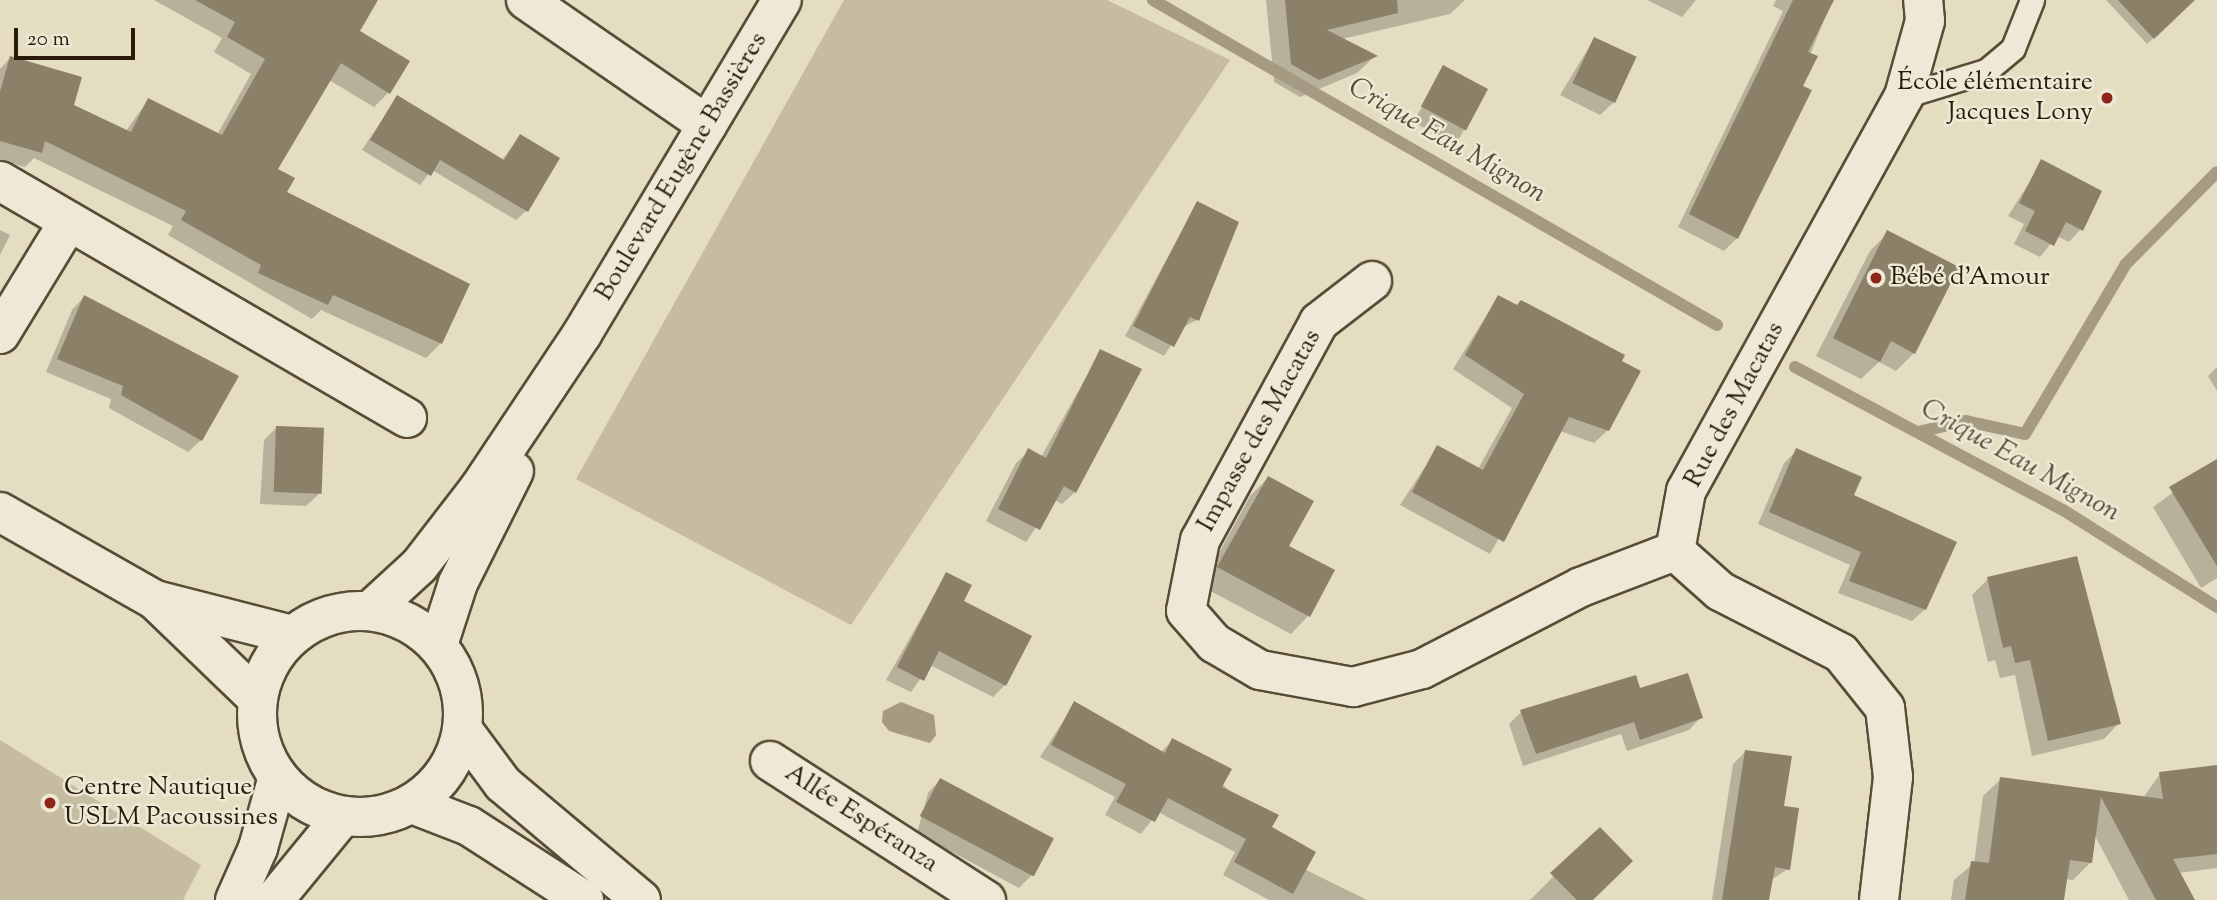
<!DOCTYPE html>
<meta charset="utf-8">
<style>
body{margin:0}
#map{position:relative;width:2217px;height:900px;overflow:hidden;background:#e5ddc1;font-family:"Sorts Mill Goudy",serif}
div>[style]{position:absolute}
.green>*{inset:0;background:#c5bca1}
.water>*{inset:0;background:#a59b82}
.shadow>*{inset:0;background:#0003;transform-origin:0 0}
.stream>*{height:12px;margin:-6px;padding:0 6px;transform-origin:6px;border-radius:6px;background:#a59b82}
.building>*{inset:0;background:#8b8068;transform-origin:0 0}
.roads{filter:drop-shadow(2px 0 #584c36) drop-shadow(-2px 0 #584c36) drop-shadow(0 2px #584c36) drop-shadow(0 -2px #584c36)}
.service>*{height:23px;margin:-11.5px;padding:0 11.5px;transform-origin:11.5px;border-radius:11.5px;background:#eee9d7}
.minor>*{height:38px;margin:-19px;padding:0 19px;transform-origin:19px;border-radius:19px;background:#eee9d7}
.tertiary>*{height:38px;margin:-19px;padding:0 19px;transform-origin:19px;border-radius:19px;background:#eee9d7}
.tertiary>.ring{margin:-19px;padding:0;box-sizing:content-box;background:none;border:38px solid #eee9d7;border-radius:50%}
.dots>*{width:19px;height:19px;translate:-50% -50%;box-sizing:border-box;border:4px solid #eee9d7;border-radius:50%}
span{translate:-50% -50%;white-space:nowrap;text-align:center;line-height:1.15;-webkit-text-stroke:5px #eee9d7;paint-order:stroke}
.poi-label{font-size:26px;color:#291b07}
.right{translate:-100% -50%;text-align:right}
.left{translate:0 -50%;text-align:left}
.street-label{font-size:26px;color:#291b07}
.water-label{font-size:28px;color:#5b4e38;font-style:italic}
.scale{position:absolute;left:14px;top:28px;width:121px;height:32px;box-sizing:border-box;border:4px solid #291b07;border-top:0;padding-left:9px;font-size:21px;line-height:24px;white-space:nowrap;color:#291b07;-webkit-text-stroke:5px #eee9d7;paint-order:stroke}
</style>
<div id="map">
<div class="green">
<i style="clip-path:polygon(844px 0,1107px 0,1230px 60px,851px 625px,576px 479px)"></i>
<i style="clip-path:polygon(0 740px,201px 865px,183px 900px,0 900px)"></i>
</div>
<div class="water">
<i style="clip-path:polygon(901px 702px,934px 715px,936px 735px,930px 743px,889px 731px,882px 722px,883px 711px)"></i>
</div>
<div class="shadow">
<i style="clip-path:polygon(154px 0,362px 0,358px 31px,389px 92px,374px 107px,329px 80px,276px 169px,284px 193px,441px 343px,426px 358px,321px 310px,312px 319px,168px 235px,173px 226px,34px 158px,25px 167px,0 160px,0 69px,10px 58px,72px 106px,126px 131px,148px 100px,217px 135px,251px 74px,214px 52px,222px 38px)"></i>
<i style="clip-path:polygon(1266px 0,1465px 0,1450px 14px,1342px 39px,1375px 56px,1357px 73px,1300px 97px,1274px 82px)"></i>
<i style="clip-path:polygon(1647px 0,1696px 0,1682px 17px)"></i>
<i style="clip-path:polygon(1776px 0,1832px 0,1737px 238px,1724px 251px,1678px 227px,1783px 11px,1773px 6px)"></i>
<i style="clip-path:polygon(2106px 0,2193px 0,2147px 44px)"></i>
<i style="clip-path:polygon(1594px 39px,1613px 103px,1600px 115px,1560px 95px)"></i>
<i style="left:1444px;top:67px;width:48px;height:63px;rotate:29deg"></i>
<i style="clip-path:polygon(397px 97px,502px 160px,520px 136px,526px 211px,516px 220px,432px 170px,420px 185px,362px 150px)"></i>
<i style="clip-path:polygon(2042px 162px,2081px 229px,2069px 242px,2057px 236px,2040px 257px,2014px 244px,2024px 224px,2008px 216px)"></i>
<i style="clip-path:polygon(1197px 203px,1237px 223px,1197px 320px,1183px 327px,1164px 356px,1125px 336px)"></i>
<i style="clip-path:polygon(0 230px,10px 235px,0 255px)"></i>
<i style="clip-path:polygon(1888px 233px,1914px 353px,1896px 371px,1879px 362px,1861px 379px,1816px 356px,1870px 251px)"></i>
<i style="clip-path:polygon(84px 297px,201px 440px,188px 452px,109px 408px,111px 399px,46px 372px,72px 310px)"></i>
<i style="clip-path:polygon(1498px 297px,1608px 430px,1594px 443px,1560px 431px,1490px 554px,1400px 505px,1438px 447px,1478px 469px,1512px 408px,1453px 369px)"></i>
<i style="clip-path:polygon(1101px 351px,1075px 492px,1062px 504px,1055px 500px,1026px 542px,986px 521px,1016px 463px,1029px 451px,1041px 457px)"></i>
<i style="clip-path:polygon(2217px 367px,2217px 391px,2208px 376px)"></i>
<i style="clip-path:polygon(276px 428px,319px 494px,306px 506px,260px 504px,264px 440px)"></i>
<i style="clip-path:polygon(1797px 450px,1852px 496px,1925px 609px,1912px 621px,1838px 593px,1850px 565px,1758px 524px,1784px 463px)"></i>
<i style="clip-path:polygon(2217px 461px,2217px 578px,2201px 588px,2153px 507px)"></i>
<i style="clip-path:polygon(1268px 478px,1308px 616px,1291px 634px,1201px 586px,1250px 496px)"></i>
<i style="clip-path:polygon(946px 574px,1005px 685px,993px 697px,930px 665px,911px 692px,886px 680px)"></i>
<i style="clip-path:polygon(1988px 579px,2119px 723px,2104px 739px,2032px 756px,2015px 675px,2000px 678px,1995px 660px,1988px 662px,1972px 595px)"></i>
<i style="clip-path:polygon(1639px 690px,1701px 717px,1689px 730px,1627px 751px,1621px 734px,1523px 766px,1509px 724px,1521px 712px)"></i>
<i style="clip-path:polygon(1075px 703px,1161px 752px,1173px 740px,1270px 827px,1304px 869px,1367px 900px,1269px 900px,1223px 875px,1235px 852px,1158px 812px,1141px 834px,1105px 815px,1115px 797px,1040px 757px)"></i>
<i style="clip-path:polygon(1745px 752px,1782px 807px,1788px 869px,1771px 880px,1768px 900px,1712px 900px,1733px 764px)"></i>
<i style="clip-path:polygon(2217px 767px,2217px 868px,2178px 873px,2193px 900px,2129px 900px,2094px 834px,2091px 862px,2073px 880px,2065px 879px,2062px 900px,1951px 900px,1954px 880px,1974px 863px,1983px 796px,2001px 779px,2143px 798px,2160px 774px)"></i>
<i style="clip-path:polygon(940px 780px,1032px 875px,1019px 888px,917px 833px,928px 793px)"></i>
<i style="clip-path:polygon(1600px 830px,1591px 900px,1530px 900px)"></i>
</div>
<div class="stream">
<i style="left:1153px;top:0;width:651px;rotate:29.95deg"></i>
<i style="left:1795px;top:367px;width:304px;rotate:28.1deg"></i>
<i style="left:2063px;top:510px;width:182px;rotate:32.2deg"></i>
<i style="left:1918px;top:432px;width:49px;rotate:-12.9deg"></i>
<i style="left:1966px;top:421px;width:60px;rotate:12.4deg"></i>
<i style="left:2025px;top:434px;width:198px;rotate:-59.3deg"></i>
<i style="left:2126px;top:264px;width:129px;rotate:-45.3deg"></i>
</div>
<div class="building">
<i style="clip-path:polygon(195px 0,378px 0,360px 31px,410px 61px,390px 94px,341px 63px,278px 169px,295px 178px,287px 192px,470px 284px,442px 344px,333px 295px,328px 305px,258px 273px,261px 265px,181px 220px,186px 211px,45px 141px,42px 153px,0 141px,0 92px,10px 56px,82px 77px,74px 105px,131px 132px,148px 98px,222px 135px,265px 59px,227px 37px,235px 22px)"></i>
<i style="clip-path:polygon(1285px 0,1397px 0,1398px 13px,1327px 30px,1378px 56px,1319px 80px,1291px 64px)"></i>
<i style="clip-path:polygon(1793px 0,1834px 0,1808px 52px,1818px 56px,1803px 86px,1812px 90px,1738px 239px,1689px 214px)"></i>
<i style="clip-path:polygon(2118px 0,2195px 0,2154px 39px)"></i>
<i style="left:1594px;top:37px;width:47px;height:51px;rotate:25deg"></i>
<i style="left:1443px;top:65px;width:51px;height:47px;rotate:28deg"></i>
<i style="clip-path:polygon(397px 95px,504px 160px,520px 134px,560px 158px,528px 212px,440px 160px,431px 176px,370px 140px)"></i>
<i style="clip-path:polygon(2041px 159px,2102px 191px,2083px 231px,2066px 222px,2054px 246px,2025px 231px,2035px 211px,2019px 203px)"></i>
<i style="clip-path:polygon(1197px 201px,1239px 222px,1199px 321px,1190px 317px,1174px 347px,1133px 326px)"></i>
<i style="clip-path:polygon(1887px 230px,1959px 267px,1915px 354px,1891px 341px,1880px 362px,1833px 338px)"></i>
<i style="clip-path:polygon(84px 295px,239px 376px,202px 441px,121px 395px,123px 386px,57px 359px)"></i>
<i style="clip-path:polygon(1498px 295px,1517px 305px,1521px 300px,1625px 355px,1622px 361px,1641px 371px,1609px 431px,1569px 417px,1504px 542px,1412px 492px,1437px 445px,1483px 470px,1524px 394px,1465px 355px)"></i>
<i style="clip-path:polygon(1100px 349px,1142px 369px,1076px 493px,1064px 486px,1040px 530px,998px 509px,1028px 448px,1046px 458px)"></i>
<i style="left:276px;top:426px;width:48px;height:66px;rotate:2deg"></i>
<i style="clip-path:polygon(1796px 448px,1862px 477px,1854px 495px,1957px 542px,1926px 610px,1849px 581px,1861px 552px,1769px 512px)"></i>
<i style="clip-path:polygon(2217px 459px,2217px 566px,2169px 487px)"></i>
<i style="clip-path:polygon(1268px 476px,1314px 501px,1289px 546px,1335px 570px,1310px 617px,1217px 567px)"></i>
<i style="clip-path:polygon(2077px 556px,2121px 724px,2048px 741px,2030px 660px,2015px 663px,2011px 646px,2003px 648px,1987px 577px)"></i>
<i style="clip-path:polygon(946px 572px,972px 585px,964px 601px,1032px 636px,1006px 686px,939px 651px,924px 681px,897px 667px)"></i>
<i style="clip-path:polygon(1688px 673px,1703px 718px,1640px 740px,1634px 722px,1536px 754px,1520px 710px,1636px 675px,1640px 688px)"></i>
<i style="clip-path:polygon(1074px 701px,1165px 753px,1172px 738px,1232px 769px,1222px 787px,1279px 815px,1272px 827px,1316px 852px,1293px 894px,1234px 862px,1246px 839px,1168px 798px,1155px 822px,1116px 802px,1126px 784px,1051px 745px)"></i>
<i style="clip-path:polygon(1745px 750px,1792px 756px,1784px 806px,1799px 808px,1790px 870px,1775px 867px,1769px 900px,1722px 900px)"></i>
<i style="clip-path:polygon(2217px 765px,2217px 854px,2173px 859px,2195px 900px,2156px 900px,2101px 797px,2092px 863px,2070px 860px,2064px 900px,1965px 900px,1971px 861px,1989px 863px,2000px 777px,2163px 799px,2159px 772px)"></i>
<i style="left:940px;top:778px;width:129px;height:43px;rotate:28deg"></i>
<i style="clip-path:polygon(1600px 827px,1633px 861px,1593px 900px,1577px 900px,1550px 873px)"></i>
</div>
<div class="roads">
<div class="service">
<i style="left:1904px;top:96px;width:86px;rotate:-17deg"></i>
<i style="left:1986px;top:71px;width:35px;rotate:-40deg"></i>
<i style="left:2013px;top:48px;width:52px;rotate:-68.4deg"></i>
</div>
<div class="minor">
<i style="left:526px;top:0;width:220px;rotate:34.6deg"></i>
<i style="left:0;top:181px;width:471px;rotate:30.2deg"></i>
<i style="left:1372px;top:281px;width:67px;rotate:142.3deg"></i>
<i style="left:1319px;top:322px;width:248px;rotate:118.6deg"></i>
<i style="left:1200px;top:540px;width:72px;rotate:101.2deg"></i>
<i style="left:1186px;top:611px;width:43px;rotate:48.8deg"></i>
<i style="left:1214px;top:643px;width:53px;rotate:30.4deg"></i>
<i style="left:1260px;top:670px;width:95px;rotate:10.4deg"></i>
<i style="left:1353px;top:687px;width:71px;rotate:-14.6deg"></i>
<i style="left:1422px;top:669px;width:179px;rotate:-27.3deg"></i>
<i style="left:1581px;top:587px;width:101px;rotate:-21deg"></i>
<i style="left:0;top:334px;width:132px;rotate:-58.6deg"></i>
<i style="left:0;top:512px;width:178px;rotate:29.6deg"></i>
<i style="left:155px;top:600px;width:141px;rotate:14.3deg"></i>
<i style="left:155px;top:600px;width:141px;rotate:43.9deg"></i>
<i style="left:770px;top:761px;width:257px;rotate:32.8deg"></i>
<i style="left:1879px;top:900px;width:124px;rotate:-83.5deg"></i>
<i style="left:1893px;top:777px;width:69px;rotate:-96.6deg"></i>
<i style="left:1885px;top:708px;width:70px;rotate:-128.7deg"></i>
<i style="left:1841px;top:653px;width:136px;rotate:-152.9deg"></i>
<i style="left:1720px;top:591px;width:60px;rotate:-138.4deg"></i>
<i style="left:1675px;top:551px;width:61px;rotate:-79.6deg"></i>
<i style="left:1686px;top:491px;width:451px;rotate:-61.1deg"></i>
<i style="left:1904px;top:96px;width:78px;rotate:-74.4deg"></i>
<i style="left:1925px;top:21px;width:21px;rotate:-95deg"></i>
</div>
<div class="tertiary">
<i style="left:371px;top:610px;width:65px;rotate:-42.5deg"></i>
<i style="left:419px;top:566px;width:100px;rotate:-52.3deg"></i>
<i style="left:480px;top:487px;width:184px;rotate:-56.3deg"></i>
<i style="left:582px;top:334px;width:389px;rotate:-59.1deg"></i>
<i class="ring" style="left:257px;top:611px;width:168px;height:168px"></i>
<i style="left:438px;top:645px;width:65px;rotate:-72.1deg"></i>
<i style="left:458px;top:583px;width:125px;rotate:-63.4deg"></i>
<i style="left:463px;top:730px;width:67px;rotate:53.5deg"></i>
<i style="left:503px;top:784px;width:180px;rotate:40deg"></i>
<i style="left:412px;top:804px;width:61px;rotate:21.1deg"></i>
<i style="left:469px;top:826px;width:137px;rotate:32.8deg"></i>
<i style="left:235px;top:900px;width:57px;rotate:-66.1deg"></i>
<i style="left:258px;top:848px;width:74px;rotate:-74.3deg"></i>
<i style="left:274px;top:900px;width:107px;rotate:-50.7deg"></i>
</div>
</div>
<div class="dots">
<i style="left:2107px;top:98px;background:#8f2418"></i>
<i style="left:1876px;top:278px;background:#8f2418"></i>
<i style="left:50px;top:803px;background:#8f2418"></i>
</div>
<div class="poi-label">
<span class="right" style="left:2093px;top:98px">École élémentaire<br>Jacques Lony</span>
<span class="left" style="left:1890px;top:278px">Bébé d'Amour</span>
<span class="left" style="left:64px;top:803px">Centre Nautique<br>USLM Pacoussines</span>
</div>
<div class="street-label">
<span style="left:682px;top:167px;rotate:-59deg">Boulevard Eugène Bassières</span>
<span style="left:1735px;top:405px;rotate:-62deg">Rue des Macatas</span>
<span style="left:1260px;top:431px;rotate:-61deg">Impasse des Macatas</span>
<span style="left:861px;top:819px;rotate:33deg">Allée Espéranza</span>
</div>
<div class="water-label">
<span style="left:1447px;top:141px;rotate:30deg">Crique Eau Mignon</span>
<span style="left:2020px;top:461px;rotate:29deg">Crique Eau Mignon</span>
</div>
<div class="scale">20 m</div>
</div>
